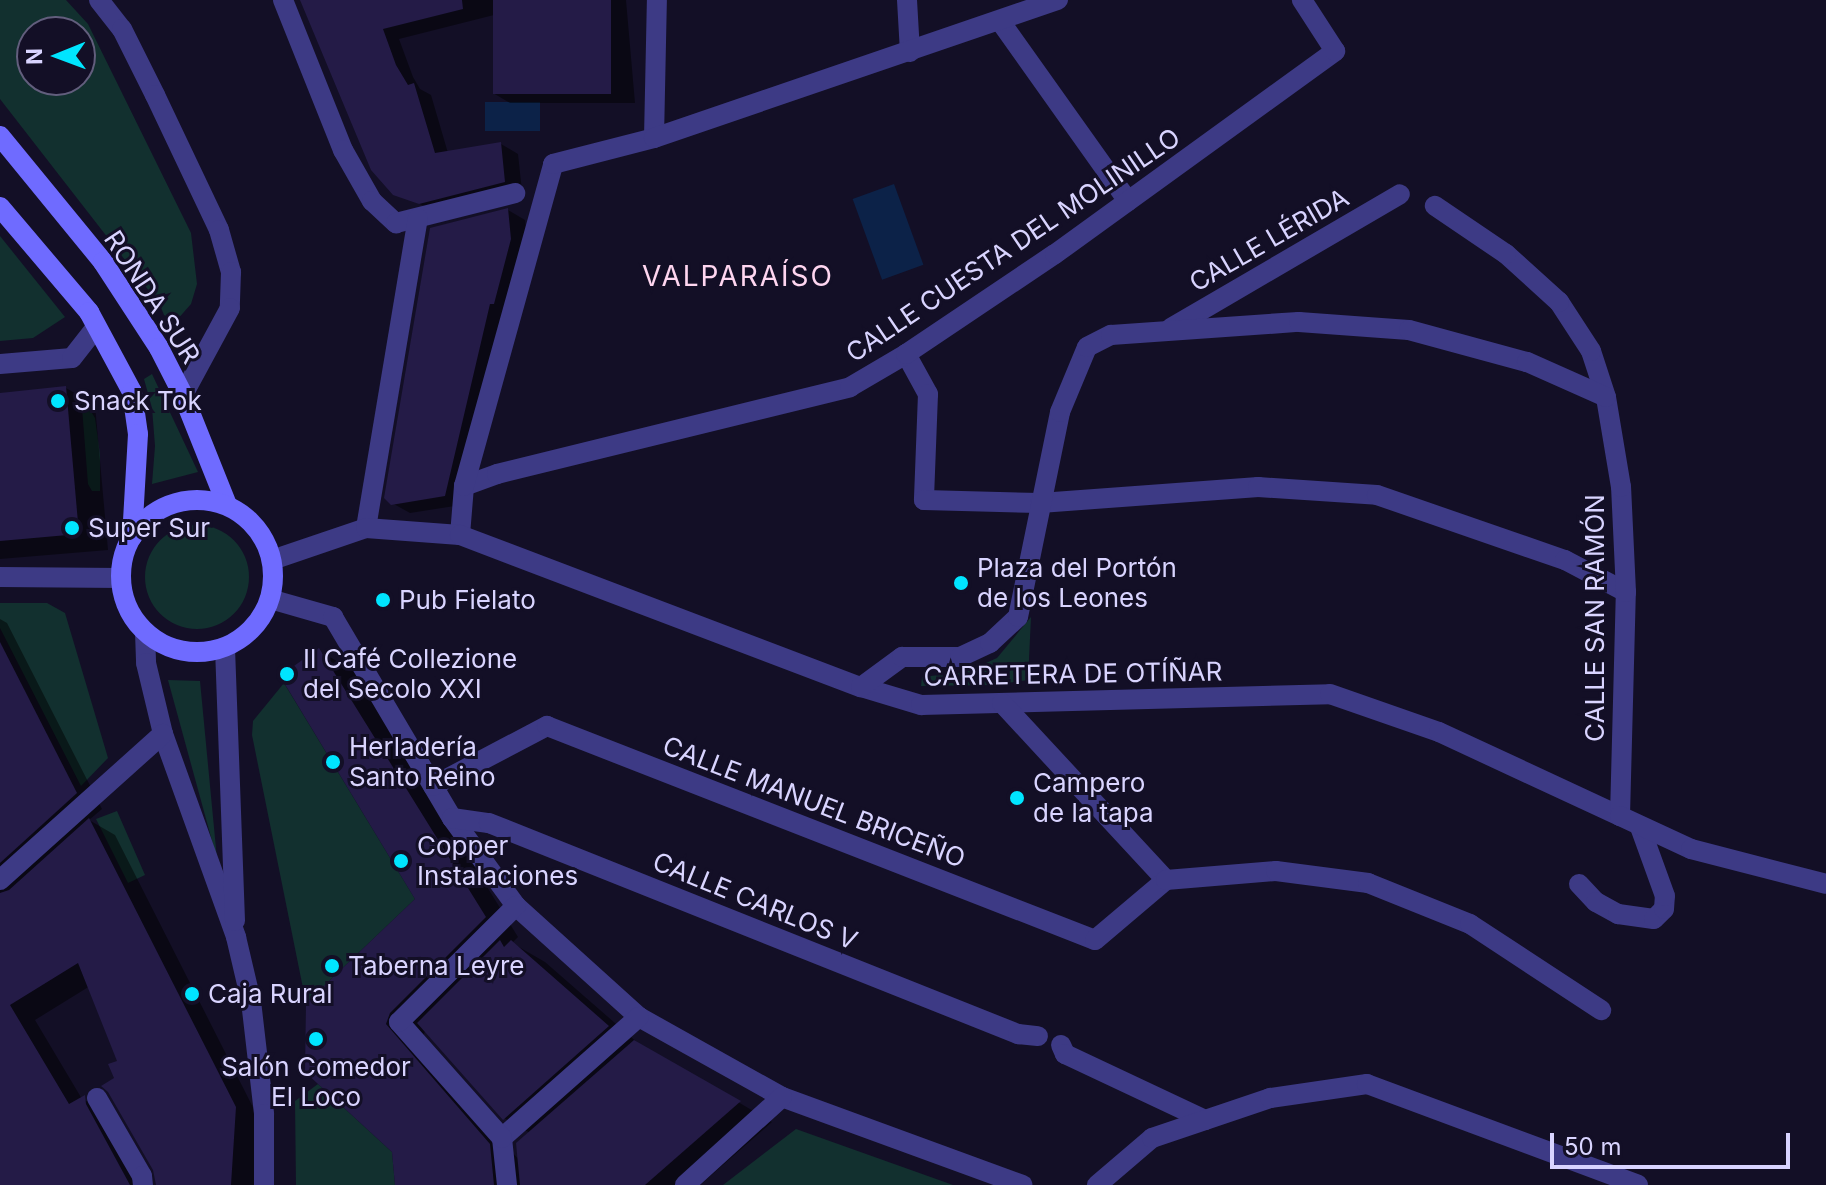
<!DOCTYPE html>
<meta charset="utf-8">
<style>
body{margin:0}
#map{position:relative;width:1826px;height:1185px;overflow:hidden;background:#130f26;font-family:Inter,sans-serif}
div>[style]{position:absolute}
.green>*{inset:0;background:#12302f}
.round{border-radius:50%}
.water>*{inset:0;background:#0c2248;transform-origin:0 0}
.shadow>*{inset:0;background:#0007}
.building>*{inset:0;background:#241b47;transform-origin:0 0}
.minor>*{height:20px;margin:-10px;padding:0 10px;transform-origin:10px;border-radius:10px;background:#3d3a85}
.tertiary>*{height:20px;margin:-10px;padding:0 10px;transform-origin:10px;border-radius:10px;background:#3d3a85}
.secondary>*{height:20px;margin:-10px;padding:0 10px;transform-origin:10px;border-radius:10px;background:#6f6bff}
.secondary>.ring{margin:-10px;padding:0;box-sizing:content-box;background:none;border:20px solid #6f6bff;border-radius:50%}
.dots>*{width:22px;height:22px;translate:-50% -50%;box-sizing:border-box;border:4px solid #130f26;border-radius:50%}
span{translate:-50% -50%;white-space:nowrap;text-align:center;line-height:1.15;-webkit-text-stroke:6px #130f26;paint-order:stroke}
.street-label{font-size:26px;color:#d9d4ff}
.poi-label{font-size:26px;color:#d9d4ff}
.left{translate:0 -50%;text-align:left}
.neighbourhood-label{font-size:28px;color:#ffd6f0;letter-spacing:2px}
.north{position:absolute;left:16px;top:16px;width:80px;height:80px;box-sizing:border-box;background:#130f26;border:2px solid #625e7d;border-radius:50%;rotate:269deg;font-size:22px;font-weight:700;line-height:32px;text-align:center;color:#d9d4ff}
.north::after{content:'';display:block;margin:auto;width:28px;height:36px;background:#00e5ff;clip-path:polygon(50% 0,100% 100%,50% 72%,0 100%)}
.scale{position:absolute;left:1550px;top:1133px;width:240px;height:36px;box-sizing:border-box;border:4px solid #d9d4ff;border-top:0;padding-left:10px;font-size:24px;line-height:28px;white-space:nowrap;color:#d9d4ff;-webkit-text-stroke:6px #130f26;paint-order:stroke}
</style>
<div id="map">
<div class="green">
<i style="clip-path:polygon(evenodd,0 0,66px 0,88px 24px,191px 233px,197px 284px,191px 304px,176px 321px,164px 315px,160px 305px,0 99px,0 0,32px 32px,80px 32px,80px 80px,32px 80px,32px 32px)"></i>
<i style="clip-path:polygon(0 236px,65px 317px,33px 338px,0 341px)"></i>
<i style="clip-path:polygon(152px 374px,198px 472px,152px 484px,155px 446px,152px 408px,144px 379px)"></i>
<i style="clip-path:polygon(81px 395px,95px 418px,100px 455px,100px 491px,92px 491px,88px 484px)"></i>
<i class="round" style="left:145px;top:525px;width:104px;height:104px"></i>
<i style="clip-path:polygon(0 603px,47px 603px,65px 613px,108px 758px,81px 786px,0 628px)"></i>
<i style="clip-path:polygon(1031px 617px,1028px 680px,992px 685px,921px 686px,922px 677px,966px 672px,997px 658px)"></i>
<i style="clip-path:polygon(168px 680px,200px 681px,217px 859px)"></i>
<i style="clip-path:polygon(284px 683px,415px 899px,306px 1003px,252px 735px,253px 721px)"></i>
<i style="clip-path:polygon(117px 811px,145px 875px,128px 883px,96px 819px)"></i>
<i style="clip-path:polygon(318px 1084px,392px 1152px,395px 1185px,296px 1185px,295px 1101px)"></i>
<i style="clip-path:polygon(796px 1129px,953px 1185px,723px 1185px)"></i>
</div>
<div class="water">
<i style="left:485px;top:102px;width:55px;height:29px"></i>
<i style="left:894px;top:184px;width:86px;height:44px;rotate:70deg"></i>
</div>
<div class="shadow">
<i style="clip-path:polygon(303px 0,626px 0,635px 103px,510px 103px,493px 93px,494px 15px,399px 39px,413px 77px,420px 89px,431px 95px,448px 153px,501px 144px,518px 154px,522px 191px,438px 212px,394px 193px)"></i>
<i style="clip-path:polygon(508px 210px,525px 220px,528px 250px,461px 505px,410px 513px,392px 503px)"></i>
<i style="clip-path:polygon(66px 388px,95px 405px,108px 550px,0 559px,0 395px)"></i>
<i style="clip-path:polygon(0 619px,7px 623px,102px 809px,89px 820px,115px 835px,261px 1123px,257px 1185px,158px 1185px,155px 1169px,117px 1079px,120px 1062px,90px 986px,35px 1020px,82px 1099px,110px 1112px,148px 1185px,0 1185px)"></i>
<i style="clip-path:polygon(evenodd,319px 651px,353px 670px,518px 937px,512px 943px,545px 962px,639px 1044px,772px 1122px,700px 1185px,397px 1185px,394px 1151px,307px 1071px,418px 899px,319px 651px,426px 1029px,504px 1118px,530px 1133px,519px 1160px,419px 1045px,426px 1029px)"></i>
</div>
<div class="building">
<i style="clip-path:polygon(300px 0,462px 0,463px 9px,383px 29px,396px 65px,408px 85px,414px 83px,435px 153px,501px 142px,505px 182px,419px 204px,393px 195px,371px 170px)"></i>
<i style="left:493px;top:0;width:118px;height:94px"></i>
<i style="clip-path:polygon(508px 208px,511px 239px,494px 304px,490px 304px,445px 496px,391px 505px,384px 498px,430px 228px)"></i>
<i style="clip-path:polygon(66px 386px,79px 534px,0 541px,0 393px)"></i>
<i style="clip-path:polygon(0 642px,77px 793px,0 863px)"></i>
<i style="clip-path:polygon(319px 648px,486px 917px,390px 1013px,386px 1024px,490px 1144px,494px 1185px,395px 1185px,392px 1152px,305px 1072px,306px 1003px,415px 899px,280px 676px)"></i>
<i style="clip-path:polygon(89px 818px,236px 1107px,231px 1185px,156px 1185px,153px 1170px,108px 1092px,101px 1086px,114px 1078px,108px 1064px,117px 1061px,78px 963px,10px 1005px,69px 1104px,85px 1095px,86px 1104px,130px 1185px,0 1185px,0 893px,9px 890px)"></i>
<i style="clip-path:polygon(500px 940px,504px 947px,511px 940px,609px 1026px,503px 1120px,417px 1023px)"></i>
<i style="clip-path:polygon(634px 1040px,741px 1101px,645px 1185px,520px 1185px,516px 1143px)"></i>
</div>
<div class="minor">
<i style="left:99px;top:0;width:37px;rotate:52deg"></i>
<i style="left:122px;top:29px;width:74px;rotate:63.4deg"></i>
<i style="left:155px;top:95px;width:149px;rotate:64.6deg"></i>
<i style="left:219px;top:230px;width:44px;rotate:74.1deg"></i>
<i style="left:231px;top:272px;width:36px;rotate:92deg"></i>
<i style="left:230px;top:308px;width:99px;rotate:118.4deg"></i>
<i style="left:283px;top:0;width:162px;rotate:68.2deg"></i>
<i style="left:343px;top:150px;width:59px;rotate:60.4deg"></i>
<i style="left:372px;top:201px;width:33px;rotate:43deg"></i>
<i style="left:396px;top:223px;width:123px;rotate:-14.1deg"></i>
<i style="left:907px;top:0;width:52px;rotate:86.7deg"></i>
<i style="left:1000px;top:21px;width:221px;rotate:54.6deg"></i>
<i style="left:654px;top:138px;width:138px;rotate:-88.8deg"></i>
<i style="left:1171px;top:328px;width:265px;rotate:-30.3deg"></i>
<i style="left:906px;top:354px;width:46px;rotate:61.2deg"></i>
<i style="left:928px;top:394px;width:106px;rotate:92.2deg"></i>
<i style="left:924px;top:500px;width:116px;rotate:1.5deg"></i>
<i style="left:1040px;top:503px;width:219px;rotate:-4.2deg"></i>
<i style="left:1258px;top:487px;width:119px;rotate:3.8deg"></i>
<i style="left:1377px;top:495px;width:199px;rotate:19.1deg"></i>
<i style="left:1565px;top:560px;width:69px;rotate:27.7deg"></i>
<i style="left:0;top:364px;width:72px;rotate:-4.8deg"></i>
<i style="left:72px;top:358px;width:39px;rotate:-52deg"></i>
<i style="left:464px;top:486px;width:35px;rotate:-20deg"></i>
<i style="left:497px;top:474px;width:364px;rotate:-13.8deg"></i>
<i style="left:850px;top:387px;width:65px;rotate:-30.5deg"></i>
<i style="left:906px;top:354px;width:179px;rotate:-33.9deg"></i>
<i style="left:1055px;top:254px;width:346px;rotate:-35.9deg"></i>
<i style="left:1335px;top:51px;width:61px;rotate:-122.9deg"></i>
<i style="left:366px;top:528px;width:314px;rotate:-80.5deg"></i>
<i style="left:460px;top:535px;width:49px;rotate:-85.3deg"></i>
<i style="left:464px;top:486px;width:334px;rotate:-74.5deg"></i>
<i style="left:553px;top:164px;width:104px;rotate:-14.4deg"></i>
<i style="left:654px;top:138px;width:427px;rotate:-18.9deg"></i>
<i style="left:272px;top:560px;width:99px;rotate:-18.8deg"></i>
<i style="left:366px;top:528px;width:94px;rotate:4.3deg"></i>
<i style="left:460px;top:535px;width:429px;rotate:20.8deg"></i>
<i style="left:861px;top:687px;width:63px;rotate:16.7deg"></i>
<i style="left:921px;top:705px;width:409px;rotate:-1.5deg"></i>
<i style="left:1330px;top:694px;width:115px;rotate:19.2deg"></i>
<i style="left:1439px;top:732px;width:200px;rotate:24.9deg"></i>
<i style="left:1620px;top:816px;width:224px;rotate:-88.5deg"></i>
<i style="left:1626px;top:592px;width:105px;rotate:-92.7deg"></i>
<i style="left:1621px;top:487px;width:91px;rotate:-99.5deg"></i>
<i style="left:1606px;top:397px;width:48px;rotate:-108.1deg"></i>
<i style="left:1591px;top:351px;width:59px;rotate:-123.1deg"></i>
<i style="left:1559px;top:302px;width:72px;rotate:-137.8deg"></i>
<i style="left:1506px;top:254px;width:86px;rotate:-145.9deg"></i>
<i style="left:0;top:577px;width:121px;rotate:0.5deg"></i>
<i style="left:270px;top:599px;width:66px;rotate:15.9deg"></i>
<i style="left:333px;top:617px;width:234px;rotate:59.4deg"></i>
<i style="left:452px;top:818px;width:109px;rotate:54deg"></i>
<i style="left:516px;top:906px;width:166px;rotate:42.1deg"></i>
<i style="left:639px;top:1017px;width:164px;rotate:29.2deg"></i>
<i style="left:782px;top:1097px;width:256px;rotate:20.1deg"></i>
<i style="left:145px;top:632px;width:31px;rotate:88deg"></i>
<i style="left:146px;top:663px;width:73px;rotate:76.5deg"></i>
<i style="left:163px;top:734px;width:216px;rotate:70.2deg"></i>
<i style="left:236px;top:937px;width:66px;rotate:76.8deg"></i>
<i style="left:251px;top:1001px;width:114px;rotate:83.4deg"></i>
<i style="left:264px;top:1114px;width:71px;rotate:90deg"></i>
<i style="left:225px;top:648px;width:273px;rotate:87.9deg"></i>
<i style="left:861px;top:687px;width:51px;rotate:-36.2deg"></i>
<i style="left:902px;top:657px;width:58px"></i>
<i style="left:960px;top:657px;width:33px;rotate:-25deg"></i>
<i style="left:990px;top:643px;width:38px;rotate:-43deg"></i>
<i style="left:1018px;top:617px;width:209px;rotate:-78.4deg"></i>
<i style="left:1060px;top:412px;width:70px;rotate:-67.4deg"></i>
<i style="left:1087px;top:347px;width:27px;rotate:-27deg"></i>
<i style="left:1111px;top:335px;width:188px;rotate:-4deg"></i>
<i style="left:1299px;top:322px;width:110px;rotate:4.2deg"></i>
<i style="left:1409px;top:330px;width:122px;rotate:15.2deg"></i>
<i style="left:1527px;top:362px;width:86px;rotate:23.9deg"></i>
<i style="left:1002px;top:703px;width:241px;rotate:47.2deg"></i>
<i style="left:433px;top:786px;width:129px;rotate:-27.8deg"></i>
<i style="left:547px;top:726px;width:588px;rotate:21.33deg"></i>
<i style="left:1095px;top:940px;width:93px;rotate:-40.2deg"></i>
<i style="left:1166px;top:880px;width:110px;rotate:-4.7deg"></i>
<i style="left:1276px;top:871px;width:93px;rotate:7.4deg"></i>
<i style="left:1368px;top:883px;width:110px;rotate:21.9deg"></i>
<i style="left:1470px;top:924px;width:157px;rotate:33.3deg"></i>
<i style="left:452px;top:818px;width:37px;rotate:8deg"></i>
<i style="left:489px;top:823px;width:570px;rotate:21.75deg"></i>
<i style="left:1018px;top:1034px;width:20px;rotate:6deg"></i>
<i style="left:0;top:880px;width:219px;rotate:-41.9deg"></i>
<i style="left:1579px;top:884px;width:25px;rotate:47deg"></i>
<i style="left:1596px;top:902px;width:25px;rotate:29deg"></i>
<i style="left:1618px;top:914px;width:36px;rotate:8deg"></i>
<i style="left:1654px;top:919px;width:14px;rotate:-45deg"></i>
<i style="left:1664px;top:909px;width:13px;rotate:-86deg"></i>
<i style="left:1665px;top:896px;width:73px;rotate:-109.9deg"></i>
<i style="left:1061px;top:1045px;width:10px;rotate:66deg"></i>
<i style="left:1065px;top:1054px;width:155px;rotate:25.2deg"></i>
<i style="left:97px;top:1098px;width:90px;rotate:60deg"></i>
<i style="left:142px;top:1176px;width:9px;rotate:84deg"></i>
<i style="left:502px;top:1138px;width:183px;rotate:-41.5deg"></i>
<i style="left:507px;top:1185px;width:47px;rotate:-96.1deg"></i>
<i style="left:502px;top:1138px;width:155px;rotate:-131.6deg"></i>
<i style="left:399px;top:1022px;width:165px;rotate:-44.8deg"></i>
<i style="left:685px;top:1185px;width:131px;rotate:-42.2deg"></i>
<i style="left:1097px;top:1185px;width:72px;rotate:-40.5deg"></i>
<i style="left:1152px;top:1138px;width:125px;rotate:-18.7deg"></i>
<i style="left:1270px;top:1098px;width:98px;rotate:-8.2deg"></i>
<i style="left:1367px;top:1084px;width:289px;rotate:20.4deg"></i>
</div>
<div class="tertiary">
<i style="left:1620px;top:816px;width:78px;rotate:24.9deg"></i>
<i style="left:1691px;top:849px;width:139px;rotate:14.5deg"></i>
</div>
<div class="secondary">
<i style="left:0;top:136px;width:163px;rotate:50.7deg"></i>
<i style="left:103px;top:262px;width:103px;rotate:56.9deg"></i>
<i style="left:159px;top:348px;width:53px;rotate:62.9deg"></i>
<i style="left:183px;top:395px;width:118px;rotate:68.2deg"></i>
<i style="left:0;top:207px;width:138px;rotate:49.7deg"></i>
<i style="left:89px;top:312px;width:91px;rotate:61.7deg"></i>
<i style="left:132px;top:392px;width:42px;rotate:81.9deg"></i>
<i style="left:138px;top:434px;width:103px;rotate:93.3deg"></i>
<i class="ring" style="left:121px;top:500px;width:132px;height:132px"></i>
</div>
<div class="dots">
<i style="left:58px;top:401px;background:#00e5ff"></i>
<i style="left:72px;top:528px;background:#00e5ff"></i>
<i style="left:961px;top:583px;background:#00e5ff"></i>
<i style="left:383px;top:600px;background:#00e5ff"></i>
<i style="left:287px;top:674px;background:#00e5ff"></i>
<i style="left:333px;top:762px;background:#00e5ff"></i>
<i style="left:1017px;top:798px;background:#00e5ff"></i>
<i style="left:401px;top:861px;background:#00e5ff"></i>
<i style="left:332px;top:966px;background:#00e5ff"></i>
<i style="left:192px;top:994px;background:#00e5ff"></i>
<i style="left:316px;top:1039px;background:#00e5ff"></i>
</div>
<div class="street-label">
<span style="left:1269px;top:240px;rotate:-30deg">CALLE LÉRIDA</span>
<span style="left:1013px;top:245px;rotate:-34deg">CALLE CUESTA DEL MOLINILLO</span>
<span style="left:152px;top:297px;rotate:57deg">RONDA SUR</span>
<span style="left:1595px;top:618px;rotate:-90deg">CALLE SAN RAMÓN</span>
<span style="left:1073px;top:674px;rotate:-1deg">CARRETERA DE OTÍÑAR</span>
<span style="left:814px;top:802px;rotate:21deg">CALLE MANUEL BRICEÑO</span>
<span style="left:755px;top:901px;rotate:22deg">CALLE CARLOS V</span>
</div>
<div class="poi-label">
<span class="left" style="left:74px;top:401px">Snack Tok</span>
<span class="left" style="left:88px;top:528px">Super Sur</span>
<span class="left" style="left:977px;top:583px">Plaza del Portón<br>de los Leones</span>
<span class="left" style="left:399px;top:600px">Pub Fielato</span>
<span class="left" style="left:303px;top:674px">Il Café Collezione<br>del Secolo XXI</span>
<span class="left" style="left:349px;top:762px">Herladería<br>Santo Reino</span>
<span class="left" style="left:1033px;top:798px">Campero<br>de la tapa</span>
<span class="left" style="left:417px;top:861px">Copper<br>Instalaciones</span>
<span class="left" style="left:348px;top:966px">Taberna Leyre</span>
<span class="left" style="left:208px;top:994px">Caja Rural</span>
<span style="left:316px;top:1082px">Salón Comedor<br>El Loco</span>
</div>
<div class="neighbourhood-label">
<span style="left:738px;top:276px">VALPARAÍSO</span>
</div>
<div class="north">N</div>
<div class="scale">50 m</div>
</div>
